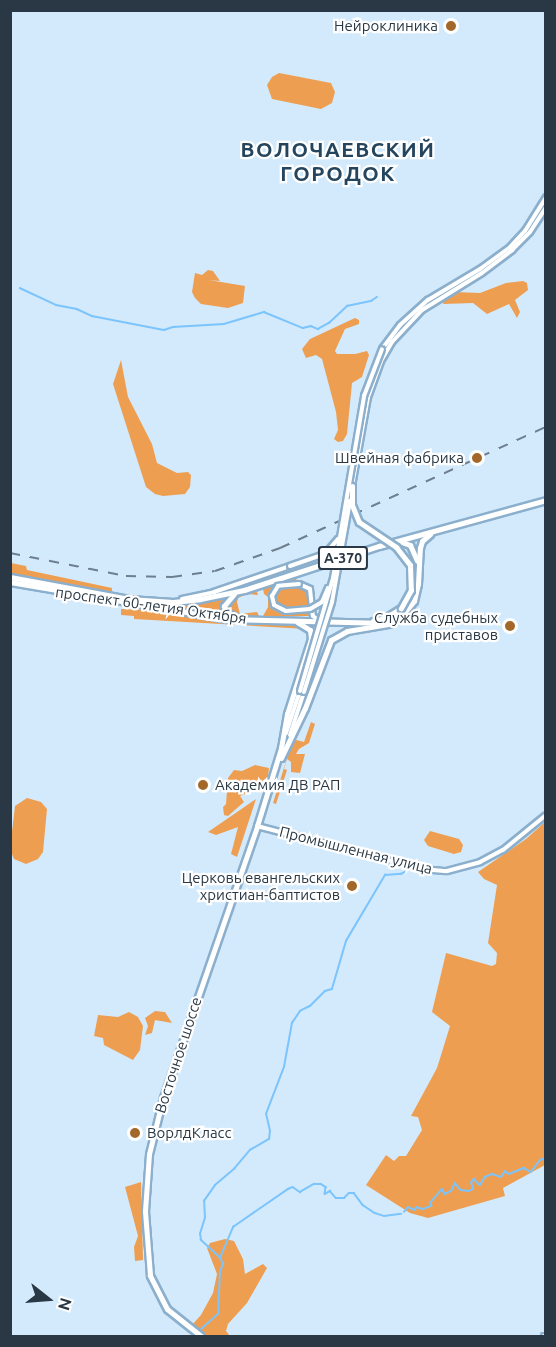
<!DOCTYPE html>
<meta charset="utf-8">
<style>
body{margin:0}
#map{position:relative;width:556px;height:1347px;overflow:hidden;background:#d3eafc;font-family:Ubuntu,sans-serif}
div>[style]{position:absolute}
.green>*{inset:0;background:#ee9e50}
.stream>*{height:1.5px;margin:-0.75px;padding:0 0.75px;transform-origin:0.75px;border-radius:0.75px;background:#7cc4fc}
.roads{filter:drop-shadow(2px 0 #8bafcc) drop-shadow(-2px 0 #8bafcc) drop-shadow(0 2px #8bafcc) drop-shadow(0 -2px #8bafcc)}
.tertiary>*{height:4px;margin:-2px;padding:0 2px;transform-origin:2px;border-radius:2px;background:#fff}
.secondary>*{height:4px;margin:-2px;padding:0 2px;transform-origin:2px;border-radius:2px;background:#fff}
.primary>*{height:5px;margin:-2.5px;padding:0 2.5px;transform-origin:2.5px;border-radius:2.5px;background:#fff}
.trunk>*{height:5px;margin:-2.5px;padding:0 2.5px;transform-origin:2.5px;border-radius:2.5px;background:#fff}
.rail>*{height:1.5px;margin-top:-0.75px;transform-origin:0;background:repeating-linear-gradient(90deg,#6d7f8e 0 10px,transparent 0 20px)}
.bridges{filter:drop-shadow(2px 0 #8bafcc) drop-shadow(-2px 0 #8bafcc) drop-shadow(0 2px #8bafcc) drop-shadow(0 -2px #8bafcc)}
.secondary-bridge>*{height:4px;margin:-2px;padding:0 2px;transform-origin:2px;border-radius:2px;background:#fff}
.trunk-bridge>*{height:5px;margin:-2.5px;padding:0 2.5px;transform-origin:2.5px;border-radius:2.5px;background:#fff}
.dots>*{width:16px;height:16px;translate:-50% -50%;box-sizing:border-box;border:3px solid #fff;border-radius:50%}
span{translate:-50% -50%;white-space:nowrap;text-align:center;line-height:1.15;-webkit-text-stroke:4.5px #fff;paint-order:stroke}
.shield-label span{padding:2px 4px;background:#fff;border:2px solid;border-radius:4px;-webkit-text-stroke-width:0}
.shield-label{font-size:14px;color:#293844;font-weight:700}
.poi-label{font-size:15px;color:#293844}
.right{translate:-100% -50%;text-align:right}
.left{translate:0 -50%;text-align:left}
.street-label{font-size:15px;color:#293844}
.district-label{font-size:21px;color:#24455d;font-weight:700;letter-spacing:1.5px}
.frame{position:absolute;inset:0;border:12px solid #293844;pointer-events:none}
.north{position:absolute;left:18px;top:1269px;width:60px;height:60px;-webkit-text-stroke:4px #fff;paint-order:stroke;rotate:107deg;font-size:16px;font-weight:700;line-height:24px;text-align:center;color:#293844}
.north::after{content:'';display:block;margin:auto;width:21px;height:27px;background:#293844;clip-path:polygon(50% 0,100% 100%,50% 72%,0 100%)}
</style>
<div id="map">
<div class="green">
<i style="clip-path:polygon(279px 73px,331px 83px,335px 92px,332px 103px,321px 109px,272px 99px,267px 85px,272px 77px)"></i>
<i style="clip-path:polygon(208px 270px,213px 271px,220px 281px,209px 280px,245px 286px,243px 303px,228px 308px,201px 304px,195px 298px,192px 292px,195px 273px,202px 275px)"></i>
<i style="clip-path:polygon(523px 281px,527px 283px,528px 290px,515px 300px,520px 312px,517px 318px,509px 304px,487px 314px,473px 303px,443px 304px,444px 299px,455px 292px,480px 293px,506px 283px)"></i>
<i style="clip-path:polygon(355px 318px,359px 320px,359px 324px,345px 329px,335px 351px,337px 354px,355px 354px,367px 351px,369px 355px,362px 377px,352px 383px,347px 434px,343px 441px,338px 442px,334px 439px,338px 430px,336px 412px,322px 359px,316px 355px,306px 358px,302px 349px,310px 339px)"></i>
<i style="clip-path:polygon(121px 360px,128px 397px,152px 444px,157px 463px,177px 473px,188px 472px,191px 475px,190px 487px,185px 494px,163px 496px,155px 494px,146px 487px,113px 384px)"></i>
<i style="clip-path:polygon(11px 563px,26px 566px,27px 570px,112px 588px,112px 593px,11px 574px)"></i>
<i style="clip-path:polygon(297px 577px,296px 582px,275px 586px,271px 594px,272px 605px,281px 613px,311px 612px,311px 616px,263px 616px,268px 607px,268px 597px,264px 594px,263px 589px)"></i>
<i style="clip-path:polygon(294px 586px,304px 587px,309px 591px,311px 607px,286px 609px,278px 605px,275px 599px,277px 591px)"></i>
<i style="clip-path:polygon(256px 590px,258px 595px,247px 594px,238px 598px,237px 602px,240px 614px,257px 612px,259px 616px,242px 616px,226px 610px,227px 601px,235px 595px)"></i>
<i style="clip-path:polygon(225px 598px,222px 605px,226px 615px,164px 604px,207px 602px)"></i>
<i style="clip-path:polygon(121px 609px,177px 611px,225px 622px,292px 623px,307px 629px,134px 619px,134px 616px,121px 615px)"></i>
<i style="clip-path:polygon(311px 722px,315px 724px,309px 743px,299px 749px,296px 754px,305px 754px,300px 773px,291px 772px,291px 762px,287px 759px,284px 769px,287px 770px,276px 804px,273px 803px,293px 739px,304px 742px)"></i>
<i style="clip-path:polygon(255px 765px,269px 768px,268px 777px,255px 786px,247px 783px,245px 794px,240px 796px,244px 802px,228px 816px,224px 815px,223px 807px,226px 804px,228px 778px,234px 770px,242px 771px)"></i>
<i style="clip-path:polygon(27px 798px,41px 802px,47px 809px,43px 852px,38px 859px,26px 864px,14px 859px,10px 849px,15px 806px)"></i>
<i style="clip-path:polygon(256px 799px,237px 857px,231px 854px,238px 827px,216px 835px,208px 832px)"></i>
<i style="clip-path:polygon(545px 822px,545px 1165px,503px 1188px,505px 1196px,428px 1218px,410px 1213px,366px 1185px,386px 1155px,394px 1161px,399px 1156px,406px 1156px,422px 1130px,418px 1117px,411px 1116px,437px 1068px,450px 1026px,432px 1012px,446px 953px,492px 966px,496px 964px,497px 953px,488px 943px,497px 885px,484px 879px,478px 872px,526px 839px)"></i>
<i style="clip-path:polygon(430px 831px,459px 839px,463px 845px,461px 852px,454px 854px,428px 846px,424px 840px)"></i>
<i style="clip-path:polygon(155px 1011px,165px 1012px,172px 1023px,155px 1020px,152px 1033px,145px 1035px,148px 1026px,145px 1018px)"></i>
<i style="clip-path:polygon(129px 1012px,138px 1017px,143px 1026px,140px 1050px,133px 1060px,104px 1045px,103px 1038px,94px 1036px,98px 1015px,118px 1017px)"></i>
<i style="clip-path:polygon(141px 1182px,143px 1260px,135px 1261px,134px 1247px,138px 1236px,125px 1187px)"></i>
<i style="clip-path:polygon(225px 1239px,234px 1241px,243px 1259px,245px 1274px,263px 1264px,267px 1268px,247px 1303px,228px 1324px,226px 1331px,230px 1336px,208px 1336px,191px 1326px,201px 1315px,213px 1293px,217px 1274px,207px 1248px,210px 1243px)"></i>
</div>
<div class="stream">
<i style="left:20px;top:288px;width:40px;rotate:25deg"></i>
<i style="left:56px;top:305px;width:21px;rotate:11deg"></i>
<i style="left:77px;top:309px;width:17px;rotate:25deg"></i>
<i style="left:92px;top:316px;width:73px;rotate:11deg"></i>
<i style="left:164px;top:330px;width:9px;rotate:-18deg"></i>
<i style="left:173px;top:327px;width:51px;rotate:-3.4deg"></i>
<i style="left:224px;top:324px;width:42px;rotate:-16.7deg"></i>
<i style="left:264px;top:312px;width:42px;rotate:22.3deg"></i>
<i style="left:303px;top:328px;width:8px;rotate:-14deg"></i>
<i style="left:311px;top:326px;width:8px;rotate:23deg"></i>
<i style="left:318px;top:329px;width:13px;rotate:-29deg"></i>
<i style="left:329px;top:323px;width:25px;rotate:-43deg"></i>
<i style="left:347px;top:306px;width:25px;rotate:-12deg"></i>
<i style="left:371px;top:301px;width:7px;rotate:-34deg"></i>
<i style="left:404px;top:1212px;width:6px;rotate:-51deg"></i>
<i style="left:408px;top:1207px;width:8px;rotate:23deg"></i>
<i style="left:415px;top:1210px;width:3px;rotate:-72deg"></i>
<i style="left:416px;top:1207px;width:7px;rotate:16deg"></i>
<i style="left:423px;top:1209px;width:9px;rotate:-21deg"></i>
<i style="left:431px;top:1206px;width:3px;rotate:-108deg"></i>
<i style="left:430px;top:1203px;width:18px;rotate:-49deg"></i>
<i style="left:442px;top:1189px;width:6px;rotate:59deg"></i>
<i style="left:445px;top:1194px;width:7px;rotate:-27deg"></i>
<i style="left:451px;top:1191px;width:9px;rotate:-63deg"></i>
<i style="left:455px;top:1183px;width:9px;rotate:49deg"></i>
<i style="left:461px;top:1190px;width:8px;rotate:7deg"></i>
<i style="left:469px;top:1191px;width:4px;rotate:-27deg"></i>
<i style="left:473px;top:1189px;width:6px;rotate:-108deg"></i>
<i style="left:471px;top:1183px;width:5px;rotate:-53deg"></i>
<i style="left:474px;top:1179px;width:8px;rotate:45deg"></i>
<i style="left:480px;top:1185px;width:9px;rotate:-58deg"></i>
<i style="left:485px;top:1177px;width:8px;rotate:-23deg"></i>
<i style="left:492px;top:1174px;width:9px;rotate:18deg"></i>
<i style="left:501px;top:1177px;width:7px;rotate:-56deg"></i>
<i style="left:505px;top:1171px;width:5px;rotate:37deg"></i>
<i style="left:509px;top:1174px;width:16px;rotate:-22deg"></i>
<i style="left:524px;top:1168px;width:8px;rotate:30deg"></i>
<i style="left:531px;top:1172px;width:15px;rotate:-53deg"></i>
<i style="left:540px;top:1160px;width:6px;rotate:-18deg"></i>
<i style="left:220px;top:1258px;width:26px;rotate:-137deg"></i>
<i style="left:201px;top:1240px;width:6px;rotate:-99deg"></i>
<i style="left:200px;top:1234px;width:17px;rotate:-73deg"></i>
<i style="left:205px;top:1218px;width:17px;rotate:-93deg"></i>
<i style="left:204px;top:1201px;width:19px;rotate:-55deg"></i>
<i style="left:215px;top:1185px;width:25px;rotate:-40deg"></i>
<i style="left:234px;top:1169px;width:25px;rotate:-50deg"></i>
<i style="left:250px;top:1150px;width:22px;rotate:-30deg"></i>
<i style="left:269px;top:1139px;width:8px;rotate:-83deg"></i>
<i style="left:270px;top:1131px;width:17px;rotate:-103deg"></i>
<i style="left:266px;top:1114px;width:50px;rotate:-69deg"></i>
<i style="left:284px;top:1067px;width:45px;rotate:-79.7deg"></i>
<i style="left:292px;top:1023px;width:14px;rotate:-56deg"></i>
<i style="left:300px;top:1011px;width:11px;rotate:-27deg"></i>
<i style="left:310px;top:1006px;width:21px;rotate:-45deg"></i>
<i style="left:325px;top:991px;width:7px;rotate:-16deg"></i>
<i style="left:332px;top:989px;width:50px;rotate:-73.7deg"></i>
<i style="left:346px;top:941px;width:77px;rotate:-59.4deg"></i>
<i style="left:385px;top:875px;width:16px;rotate:-4deg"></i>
<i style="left:401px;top:874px;width:7px;rotate:-27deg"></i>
<i style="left:199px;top:1331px;width:25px;rotate:-42deg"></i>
<i style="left:218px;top:1314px;width:42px;rotate:-87.3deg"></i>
<i style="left:220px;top:1272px;width:9px;rotate:-69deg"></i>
<i style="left:223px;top:1264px;width:7px;rotate:-117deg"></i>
<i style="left:220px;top:1258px;width:34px;rotate:-67deg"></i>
<i style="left:233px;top:1227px;width:67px;rotate:-34.6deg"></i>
<i style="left:288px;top:1189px;width:5px;rotate:-22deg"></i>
<i style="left:293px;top:1187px;width:9px;rotate:36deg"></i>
<i style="left:300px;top:1192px;width:16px;rotate:-30deg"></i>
<i style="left:314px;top:1184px;width:7px"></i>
<i style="left:321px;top:1184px;width:6px;rotate:31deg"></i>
<i style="left:326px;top:1187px;width:7px;rotate:98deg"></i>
<i style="left:325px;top:1194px;width:6px;rotate:-31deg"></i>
<i style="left:330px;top:1191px;width:9px;rotate:49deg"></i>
<i style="left:336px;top:1198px;width:8px"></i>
<i style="left:344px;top:1198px;width:7px;rotate:-45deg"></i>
<i style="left:349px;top:1193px;width:5px"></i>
<i style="left:354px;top:1193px;width:15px;rotate:53deg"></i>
<i style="left:363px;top:1205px;width:14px;rotate:34deg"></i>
<i style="left:375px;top:1213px;width:9px;rotate:18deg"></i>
<i style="left:384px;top:1216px;width:17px;rotate:-7deg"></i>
</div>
<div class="roads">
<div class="tertiary">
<i style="left:257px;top:826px;width:171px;rotate:14.6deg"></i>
<i style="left:422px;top:869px;width:25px;rotate:5deg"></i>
<i style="left:447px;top:871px;width:34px;rotate:-15deg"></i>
<i style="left:480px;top:862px;width:26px;rotate:-28deg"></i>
<i style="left:503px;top:850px;width:55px;rotate:-39.1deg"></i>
<i style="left:544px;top:1336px;width:2px"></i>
</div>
<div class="secondary">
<i style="left:382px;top:349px;width:30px;rotate:-53deg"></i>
<i style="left:400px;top:325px;width:38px;rotate:-42deg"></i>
<i style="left:428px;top:300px;width:61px;rotate:-30.8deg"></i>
<i style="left:480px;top:269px;width:37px;rotate:-36deg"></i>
<i style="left:510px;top:247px;width:22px;rotate:-47deg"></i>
<i style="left:525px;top:231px;width:40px;rotate:-58deg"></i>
<i style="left:352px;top:486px;width:90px;rotate:-79.8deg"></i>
<i style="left:368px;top:397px;width:38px;rotate:-70deg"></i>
<i style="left:381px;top:361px;width:22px;rotate:-60deg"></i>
<i style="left:392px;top:342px;width:44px;rotate:-46.8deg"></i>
<i style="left:422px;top:310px;width:70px;rotate:-31.7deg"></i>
<i style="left:482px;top:273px;width:38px;rotate:-37deg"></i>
<i style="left:512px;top:250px;width:25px;rotate:-45deg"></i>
<i style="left:530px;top:232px;width:30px;rotate:-57deg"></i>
<i style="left:299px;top:584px;width:12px;rotate:24deg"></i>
<i style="left:310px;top:589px;width:27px;rotate:84deg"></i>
<i style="left:313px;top:616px;width:6px;rotate:39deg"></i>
<i style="left:182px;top:599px;width:33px;rotate:-12deg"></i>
<i style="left:214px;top:592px;width:80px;rotate:-18.9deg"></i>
<i style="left:286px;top:733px;width:44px;rotate:-71.6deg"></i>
<i style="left:290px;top:735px;width:45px;rotate:-72deg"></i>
</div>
<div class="primary">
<i style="left:281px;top:758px;width:55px;rotate:-64.4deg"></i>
<i style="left:305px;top:708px;width:73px;rotate:-69.1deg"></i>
<i style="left:331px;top:640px;width:18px;rotate:-29deg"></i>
<i style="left:347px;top:631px;width:43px;rotate:-9.5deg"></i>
<i style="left:201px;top:1336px;width:43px;rotate:-141.5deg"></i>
<i style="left:167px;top:1309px;width:38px;rotate:-117deg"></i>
<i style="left:150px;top:1275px;width:64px;rotate:-94.5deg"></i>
<i style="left:145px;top:1211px;width:57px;rotate:-86deg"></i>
<i style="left:149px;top:1154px;width:58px;rotate:-76deg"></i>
<i style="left:163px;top:1098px;width:288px;rotate:-70.9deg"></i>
<i style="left:257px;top:826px;width:82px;rotate:-72.9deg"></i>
</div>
<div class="trunk">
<i style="left:399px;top:541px;width:12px;rotate:20deg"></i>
<i style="left:410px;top:545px;width:17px;rotate:66deg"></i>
<i style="left:10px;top:577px;width:121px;rotate:10.5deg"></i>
<i style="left:129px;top:599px;width:44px;rotate:3.9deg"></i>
<i style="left:173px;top:602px;width:27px;rotate:-6deg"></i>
<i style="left:200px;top:599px;width:45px;rotate:-11.6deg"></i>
<i style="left:244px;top:590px;width:142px;rotate:-18.1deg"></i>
<i style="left:379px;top:546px;width:173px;rotate:-15.4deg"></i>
<i style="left:10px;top:582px;width:219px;rotate:9.7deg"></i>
<i style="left:226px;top:619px;width:161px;rotate:1.4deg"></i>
<i style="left:387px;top:623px;width:11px;rotate:-15deg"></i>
<i style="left:398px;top:620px;width:25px;rotate:-50deg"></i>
<i style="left:414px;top:601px;width:17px;rotate:-77deg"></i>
<i style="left:418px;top:584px;width:36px;rotate:-87deg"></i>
<i style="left:420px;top:548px;width:7px;rotate:-74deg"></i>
<i style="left:422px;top:541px;width:11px;rotate:-41deg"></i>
<i style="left:234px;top:594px;width:16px;rotate:130deg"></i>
<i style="left:224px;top:606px;width:6px;rotate:72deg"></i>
<i style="left:226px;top:612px;width:13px;rotate:29deg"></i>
<i style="left:373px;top:621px;width:12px;rotate:-14deg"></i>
<i style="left:385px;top:618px;width:19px;rotate:-32deg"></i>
<i style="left:281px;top:748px;width:35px;rotate:-80deg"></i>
<i style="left:287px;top:714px;width:79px;rotate:-72.3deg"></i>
<i style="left:311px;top:639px;width:9px;rotate:-96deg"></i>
<i style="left:310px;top:630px;width:15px;rotate:-148deg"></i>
</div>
</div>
<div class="rail">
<i style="left:10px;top:553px;width:118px;rotate:11.2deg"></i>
<i style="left:126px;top:576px;width:46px;rotate:1.2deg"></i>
<i style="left:172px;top:577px;width:43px;rotate:-7.9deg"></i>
<i style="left:215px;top:571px;width:69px;rotate:-19.5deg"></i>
<i style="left:280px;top:548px;width:292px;rotate:-24.5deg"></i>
</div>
<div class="bridges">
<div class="secondary-bridge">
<i style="left:290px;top:566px;width:37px;rotate:-19deg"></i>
<i style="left:325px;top:554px;width:20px;rotate:-49deg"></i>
<i style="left:299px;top:584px;width:21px;rotate:175deg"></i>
<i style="left:278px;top:586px;width:12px;rotate:121deg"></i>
<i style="left:272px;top:596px;width:9px;rotate:77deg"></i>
<i style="left:274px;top:605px;width:13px;rotate:27deg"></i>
<i style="left:286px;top:611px;width:24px;rotate:-5deg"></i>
<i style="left:310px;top:609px;width:14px;rotate:-30deg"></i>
<i style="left:322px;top:602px;width:15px;rotate:-67deg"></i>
<i style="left:300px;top:691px;width:118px;rotate:-73.7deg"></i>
<i style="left:333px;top:578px;width:185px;rotate:-80.3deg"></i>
<i style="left:364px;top:396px;width:50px;rotate:-69deg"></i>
<i style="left:304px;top:692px;width:94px;rotate:-72.7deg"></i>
<i style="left:332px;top:602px;width:103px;rotate:-79.9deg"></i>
</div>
<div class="trunk-bridge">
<i style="left:352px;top:486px;width:19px;rotate:90deg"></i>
<i style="left:352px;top:505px;width:18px;rotate:68deg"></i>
<i style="left:359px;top:522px;width:45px;rotate:34deg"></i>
<i style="left:396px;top:547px;width:23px;rotate:52deg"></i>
<i style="left:410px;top:565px;width:25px;rotate:88deg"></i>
<i style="left:411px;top:590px;width:21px;rotate:119deg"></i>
</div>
</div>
<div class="dots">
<i style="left:451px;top:26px;background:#a36729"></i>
<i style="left:477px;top:458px;background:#a36729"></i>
<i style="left:510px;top:626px;background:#a36729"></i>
<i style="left:203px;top:785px;background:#a36729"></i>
<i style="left:352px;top:886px;background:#a36729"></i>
<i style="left:135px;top:1133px;background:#a36729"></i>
</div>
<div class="shield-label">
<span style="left:343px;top:558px">А-370</span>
</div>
<div class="poi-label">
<span class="right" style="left:438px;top:26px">Нейроклиника</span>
<span class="right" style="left:464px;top:458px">Швейная фабрика</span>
<span class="right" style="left:498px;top:626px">Служба судебных<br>приставов</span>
<span class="left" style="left:215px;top:785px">Академия ДВ РАП</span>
<span class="right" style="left:340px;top:886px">Церковь евангельских<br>христиан-баптистов</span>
<span class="left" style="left:147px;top:1133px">ВорлдКласс</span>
</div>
<div class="street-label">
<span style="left:151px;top:605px;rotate:8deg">проспект 60-летия Октября</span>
<span style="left:356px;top:850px;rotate:14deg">Промышленная улица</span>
<span style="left:178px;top:1055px;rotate:-72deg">Восточное шоссе</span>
</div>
<div class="district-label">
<span style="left:338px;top:161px">ВОЛОЧАЕВСКИЙ<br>ГОРОДОК</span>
</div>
<div class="frame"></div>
<div class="north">N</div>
</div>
